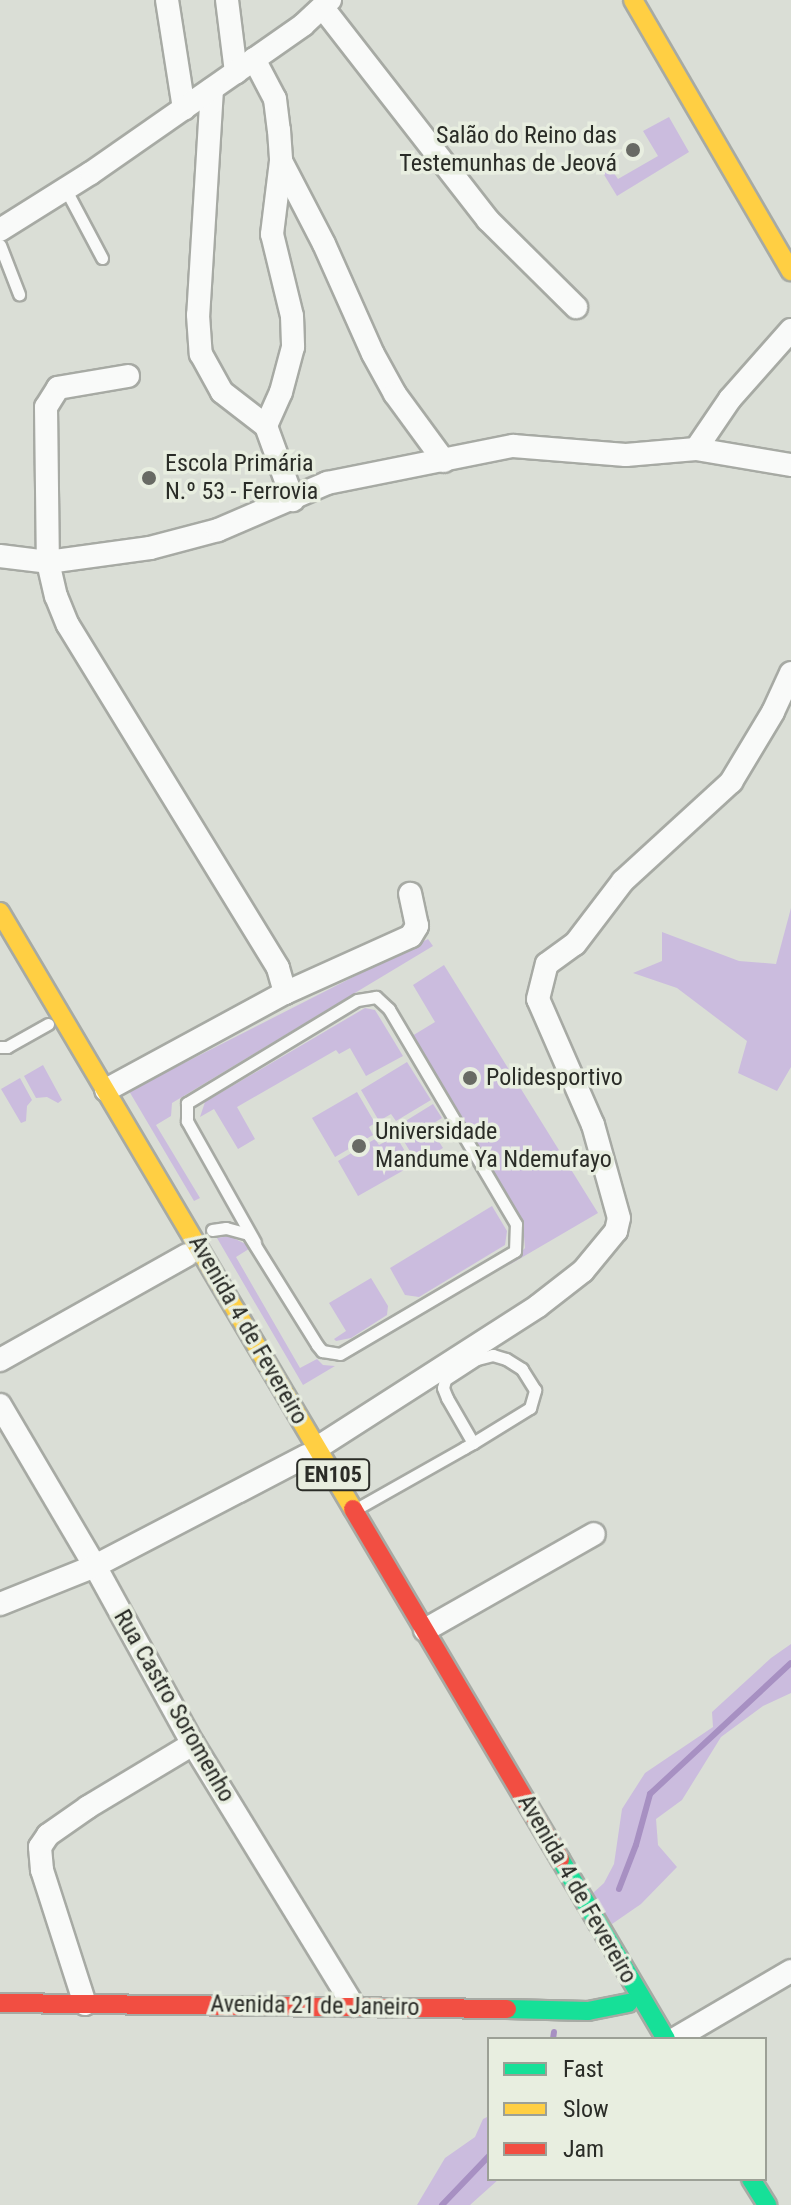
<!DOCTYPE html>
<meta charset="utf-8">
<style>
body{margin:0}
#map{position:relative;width:791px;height:2205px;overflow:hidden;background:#daded6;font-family:"Roboto Condensed",sans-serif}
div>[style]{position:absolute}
.green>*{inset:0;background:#cbbcde}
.stream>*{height:6px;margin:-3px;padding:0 3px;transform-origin:3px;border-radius:3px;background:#a790c2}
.roads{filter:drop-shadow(2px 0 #a7aaa4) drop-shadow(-2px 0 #a7aaa4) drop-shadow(0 2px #a7aaa4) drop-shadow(0 -2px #a7aaa4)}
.lane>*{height:11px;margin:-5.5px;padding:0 5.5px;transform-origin:5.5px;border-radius:5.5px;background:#f9faf9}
.street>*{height:22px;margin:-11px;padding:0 11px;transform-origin:11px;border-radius:11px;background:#f9faf9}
.fast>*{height:18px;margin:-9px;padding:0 9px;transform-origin:9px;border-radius:9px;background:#16e098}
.slow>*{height:18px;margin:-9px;padding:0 9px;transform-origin:9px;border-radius:9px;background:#ffcf43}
.jam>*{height:18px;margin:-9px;padding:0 9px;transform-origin:9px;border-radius:9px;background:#f24e42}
.dots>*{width:22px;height:22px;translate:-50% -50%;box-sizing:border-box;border:4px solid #e8eee0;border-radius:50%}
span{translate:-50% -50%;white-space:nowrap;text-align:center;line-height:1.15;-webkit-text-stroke:7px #e8eee0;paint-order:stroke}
.shield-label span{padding:2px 6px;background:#e8eee0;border:2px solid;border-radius:6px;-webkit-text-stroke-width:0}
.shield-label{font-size:22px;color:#2a2c27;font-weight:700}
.poi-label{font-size:24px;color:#2a2c27}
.right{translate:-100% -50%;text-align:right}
.left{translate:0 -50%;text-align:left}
.street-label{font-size:24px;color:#2a2c27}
.legend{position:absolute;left:487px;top:2037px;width:280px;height:144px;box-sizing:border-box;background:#e8eee0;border:2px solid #9ca096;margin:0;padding:10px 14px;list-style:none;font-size:24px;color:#2a2c27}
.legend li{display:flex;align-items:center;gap:16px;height:40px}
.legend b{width:40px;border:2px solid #9ca096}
</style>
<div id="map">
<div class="green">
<i style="clip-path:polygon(669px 117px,689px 152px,617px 196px,595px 160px,602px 156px,618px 179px,658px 156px,643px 131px)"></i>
<i style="clip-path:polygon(791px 908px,791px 1067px,777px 1091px,738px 1073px,747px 1041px,677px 988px,633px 973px,662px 961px,662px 932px,739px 961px,776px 964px)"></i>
<i style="clip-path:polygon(428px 939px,433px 946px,172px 1103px,171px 1116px,156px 1125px,200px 1198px,194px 1201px,129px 1091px)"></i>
<i style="clip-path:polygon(444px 965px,598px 1213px,509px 1265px,525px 1248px,523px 1224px,412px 1036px,435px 1022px,413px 985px)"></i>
<i style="clip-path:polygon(365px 1008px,375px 1010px,403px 1056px,366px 1076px,350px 1048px,339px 1054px,336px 1050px,237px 1107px,255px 1139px,238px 1149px,214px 1109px,200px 1117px,205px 1102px)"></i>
<i style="clip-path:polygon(407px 1062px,431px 1100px,396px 1121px,391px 1114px,379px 1121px,361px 1090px)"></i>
<i style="clip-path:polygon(43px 1065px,62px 1100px,58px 1103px,47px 1097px,36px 1098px,24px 1076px)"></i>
<i style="clip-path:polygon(20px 1078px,32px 1100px,27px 1106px,26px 1121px,21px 1123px,1px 1089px)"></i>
<i style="clip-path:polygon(357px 1092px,375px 1123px,369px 1127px,373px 1135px,335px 1157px,312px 1118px)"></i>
<i style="clip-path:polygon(433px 1104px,442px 1118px,429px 1126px,443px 1148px,417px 1163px,399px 1133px,403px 1131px,399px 1125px)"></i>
<i style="clip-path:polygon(396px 1136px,413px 1165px,358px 1196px,338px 1161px,375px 1139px,379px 1145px)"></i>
<i style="clip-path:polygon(492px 1206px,507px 1231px,505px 1245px,419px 1297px,405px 1295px,390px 1268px)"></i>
<i style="clip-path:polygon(229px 1236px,252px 1247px,236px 1257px,300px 1368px,317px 1359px,323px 1365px,335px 1366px,303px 1385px,217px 1238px)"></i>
<i style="clip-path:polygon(371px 1278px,388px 1306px,387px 1315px,351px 1338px,336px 1341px,334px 1339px,346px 1331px,329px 1303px)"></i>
<i style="clip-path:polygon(791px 1644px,791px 1693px,763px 1706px,721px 1737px,682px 1800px,656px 1819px,658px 1845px,677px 1867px,641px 1904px,612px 1924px,592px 1894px,604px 1883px,614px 1864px,622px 1809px,645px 1773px,713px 1727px,712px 1712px,771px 1658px)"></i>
<i style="clip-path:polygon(489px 2116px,489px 2179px,499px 2179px,470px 2205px,417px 2205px,445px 2158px,475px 2137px,483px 2119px)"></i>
</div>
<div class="stream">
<i style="left:619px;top:1889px;width:47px;rotate:-68.9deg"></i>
<i style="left:636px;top:1845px;width:53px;rotate:-74.6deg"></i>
<i style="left:650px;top:1794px;width:192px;rotate:-42.9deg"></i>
<i style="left:553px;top:2039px;width:7px;rotate:-82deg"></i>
<i style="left:442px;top:2205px;width:68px;rotate:-46.2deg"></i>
</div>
<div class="roads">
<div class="lane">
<i style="left:66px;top:190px;width:77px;rotate:62.1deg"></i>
<i style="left:0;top:245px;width:53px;rotate:68.8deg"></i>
<i style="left:0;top:1047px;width:7px"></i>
<i style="left:7px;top:1047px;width:47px;rotate:-29.3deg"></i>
<i style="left:212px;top:1230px;width:14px;rotate:-8deg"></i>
<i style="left:226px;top:1228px;width:23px;rotate:15deg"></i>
<i style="left:248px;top:1234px;width:131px;rotate:58.1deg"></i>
<i style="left:317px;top:1345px;width:8px;rotate:50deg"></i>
<i style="left:322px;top:1351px;width:18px;rotate:9deg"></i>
<i style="left:340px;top:1354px;width:203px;rotate:-30.5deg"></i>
<i style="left:515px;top:1251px;width:27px;rotate:-88deg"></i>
<i style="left:516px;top:1224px;width:250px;rotate:-120.6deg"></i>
<i style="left:389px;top:1009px;width:18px;rotate:-137deg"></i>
<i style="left:376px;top:997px;width:19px;rotate:171deg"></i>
<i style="left:357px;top:1000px;width:199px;rotate:148.8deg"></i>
<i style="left:187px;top:1103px;width:18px;rotate:90deg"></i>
<i style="left:187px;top:1121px;width:139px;rotate:60.7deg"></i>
<i style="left:358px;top:1508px;width:122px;rotate:-29.5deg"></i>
<i style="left:464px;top:1448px;width:10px;rotate:-29deg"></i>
<i style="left:473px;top:1443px;width:67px;rotate:-31.6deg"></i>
<i style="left:530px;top:1408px;width:19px;rotate:-74deg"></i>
<i style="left:535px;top:1390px;width:25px;rotate:-122deg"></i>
<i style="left:522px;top:1369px;width:19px;rotate:-148deg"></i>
<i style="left:506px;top:1359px;width:14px;rotate:-163deg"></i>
<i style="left:493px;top:1355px;width:16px;rotate:166deg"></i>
<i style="left:477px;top:1359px;width:38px;rotate:147deg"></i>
<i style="left:445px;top:1380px;width:8px;rotate:104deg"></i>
<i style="left:443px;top:1388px;width:11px;rotate:68deg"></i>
<i style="left:447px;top:1398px;width:52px;rotate:60deg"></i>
</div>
<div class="street">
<i style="left:167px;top:0;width:110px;rotate:81.1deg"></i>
<i style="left:227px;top:0;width:73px;rotate:82.9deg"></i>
<i style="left:323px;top:8px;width:269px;rotate:52.1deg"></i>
<i style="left:488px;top:220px;width:124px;rotate:44.7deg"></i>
<i style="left:254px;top:59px;width:45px;rotate:62.3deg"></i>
<i style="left:275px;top:99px;width:31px;rotate:83deg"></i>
<i style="left:279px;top:130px;width:31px;rotate:86deg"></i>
<i style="left:281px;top:161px;width:74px;rotate:97deg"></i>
<i style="left:272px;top:234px;width:84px;rotate:76.3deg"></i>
<i style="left:292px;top:316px;width:31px;rotate:88deg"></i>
<i style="left:293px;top:347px;width:47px;rotate:104.9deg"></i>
<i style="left:281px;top:392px;width:37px;rotate:114deg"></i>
<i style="left:212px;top:89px;width:226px;rotate:93.5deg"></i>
<i style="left:198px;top:315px;width:39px;rotate:86deg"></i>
<i style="left:201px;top:354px;width:43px;rotate:61.1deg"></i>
<i style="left:222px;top:392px;width:56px;rotate:37.7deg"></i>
<i style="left:266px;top:426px;width:79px;rotate:70deg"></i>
<i style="left:281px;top:161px;width:93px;rotate:62.6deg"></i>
<i style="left:324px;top:244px;width:120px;rotate:66deg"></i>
<i style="left:373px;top:354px;width:46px;rotate:61.2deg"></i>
<i style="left:395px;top:394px;width:83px;rotate:53.8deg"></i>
<i style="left:0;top:230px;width:107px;rotate:-32.1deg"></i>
<i style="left:91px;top:173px;width:177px;rotate:-34.9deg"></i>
<i style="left:236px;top:72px;width:82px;rotate:-35deg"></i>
<i style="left:303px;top:25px;width:37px;rotate:-43deg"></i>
<i style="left:128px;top:376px;width:71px;rotate:170.3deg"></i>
<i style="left:58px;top:388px;width:22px;rotate:122deg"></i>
<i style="left:46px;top:407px;width:155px;rotate:89.3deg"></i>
<i style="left:48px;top:562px;width:35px;rotate:77deg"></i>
<i style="left:56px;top:596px;width:31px;rotate:68deg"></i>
<i style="left:68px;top:625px;width:402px;rotate:58.5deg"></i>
<i style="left:278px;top:968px;width:26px;rotate:74deg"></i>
<i style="left:696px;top:449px;width:60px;rotate:-55.8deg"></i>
<i style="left:730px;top:399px;width:92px;rotate:-48.5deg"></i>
<i style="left:0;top:556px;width:48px;rotate:7.1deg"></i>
<i style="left:48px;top:562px;width:103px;rotate:-7.8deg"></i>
<i style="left:150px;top:548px;width:70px;rotate:-14.8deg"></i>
<i style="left:218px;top:530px;width:119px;rotate:-23.3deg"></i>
<i style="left:327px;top:483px;width:190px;rotate:-11.3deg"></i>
<i style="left:513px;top:446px;width:113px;rotate:4.6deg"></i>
<i style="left:626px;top:455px;width:70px;rotate:-4.9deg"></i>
<i style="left:696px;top:449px;width:96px;rotate:9.6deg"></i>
<i style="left:106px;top:1090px;width:204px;rotate:-28.5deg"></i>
<i style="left:285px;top:993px;width:138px;rotate:-24.3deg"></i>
<i style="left:411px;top:936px;width:12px;rotate:-59deg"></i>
<i style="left:417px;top:926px;width:33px;rotate:-102deg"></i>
<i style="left:0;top:1360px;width:214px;rotate:-29.3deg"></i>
<i style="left:0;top:1405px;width:187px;rotate:59.5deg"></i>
<i style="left:95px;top:1566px;width:203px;rotate:61.2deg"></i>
<i style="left:193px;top:1744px;width:306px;rotate:58.5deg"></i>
<i style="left:317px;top:1448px;width:263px;rotate:-32.7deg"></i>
<i style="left:538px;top:1306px;width:57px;rotate:-37.9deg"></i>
<i style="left:583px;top:1271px;width:52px;rotate:-50.5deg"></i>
<i style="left:616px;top:1231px;width:13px;rotate:-77deg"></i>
<i style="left:619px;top:1218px;width:97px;rotate:-105.6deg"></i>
<i style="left:593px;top:1125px;width:137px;rotate:-113.6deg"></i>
<i style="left:538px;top:999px;width:36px;rotate:-76deg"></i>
<i style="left:547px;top:964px;width:34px;rotate:-36deg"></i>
<i style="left:575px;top:944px;width:79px;rotate:-52.7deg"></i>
<i style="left:623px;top:881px;width:147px;rotate:-42.5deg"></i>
<i style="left:731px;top:782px;width:82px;rotate:-59deg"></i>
<i style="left:773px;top:712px;width:43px;rotate:-65.2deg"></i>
<i style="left:0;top:1604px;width:102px;rotate:-21.8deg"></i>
<i style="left:95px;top:1566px;width:238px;rotate:-27.5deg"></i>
<i style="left:425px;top:1630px;width:194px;rotate:-29.6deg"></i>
<i style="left:85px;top:2004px;width:141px;rotate:-107.8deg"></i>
<i style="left:42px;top:1870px;width:23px;rotate:-95deg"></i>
<i style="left:40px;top:1847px;width:14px;rotate:-56deg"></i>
<i style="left:48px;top:1835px;width:49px;rotate:-35deg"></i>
<i style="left:88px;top:1807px;width:122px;rotate:-31deg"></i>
<i style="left:675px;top:2039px;width:134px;rotate:-30.4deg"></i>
</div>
<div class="fast">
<i style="left:560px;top:1859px;width:209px;rotate:59.5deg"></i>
<i style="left:507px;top:2009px;width:81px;rotate:1.4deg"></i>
<i style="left:588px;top:2011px;width:41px;rotate:-11.3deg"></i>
<i style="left:751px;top:2179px;width:31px;rotate:58deg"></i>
</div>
<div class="slow">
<i style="left:633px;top:0;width:314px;rotate:59.8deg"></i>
<i style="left:0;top:912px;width:694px;rotate:59.4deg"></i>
</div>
<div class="jam">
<i style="left:353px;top:1509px;width:407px;rotate:59.4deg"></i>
<i style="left:0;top:2003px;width:507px;rotate:0.68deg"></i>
</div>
</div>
<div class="dots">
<i style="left:633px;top:150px;background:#686a64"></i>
<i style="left:149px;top:478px;background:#686a64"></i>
<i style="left:470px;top:1078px;background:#686a64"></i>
<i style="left:359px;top:1146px;background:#686a64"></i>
</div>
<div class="shield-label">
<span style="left:333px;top:1475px">EN105</span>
</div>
<div class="poi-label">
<span class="right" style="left:617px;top:150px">Salão do Reino das<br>Testemunhas de Jeová</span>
<span class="left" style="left:165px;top:478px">Escola Primária<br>N.º 53 - Ferrovia</span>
<span class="left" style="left:486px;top:1078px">Polidesportivo</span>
<span class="left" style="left:375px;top:1146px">Universidade<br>Mandume Ya Ndemufayo</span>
</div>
<div class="street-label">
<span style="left:248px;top:1330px;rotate:60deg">Avenida 4 de Fevereiro</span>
<span style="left:174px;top:1706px;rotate:60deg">Rua Castro Soromenho</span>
<span style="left:577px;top:1889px;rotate:60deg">Avenida 4 de Fevereiro</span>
<span style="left:315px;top:2006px;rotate:1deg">Avenida 21 de Janeiro</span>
</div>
<ul class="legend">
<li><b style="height:10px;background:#16e098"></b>Fast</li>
<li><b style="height:10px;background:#ffcf43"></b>Slow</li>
<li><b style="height:10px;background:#f24e42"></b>Jam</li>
</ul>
</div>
